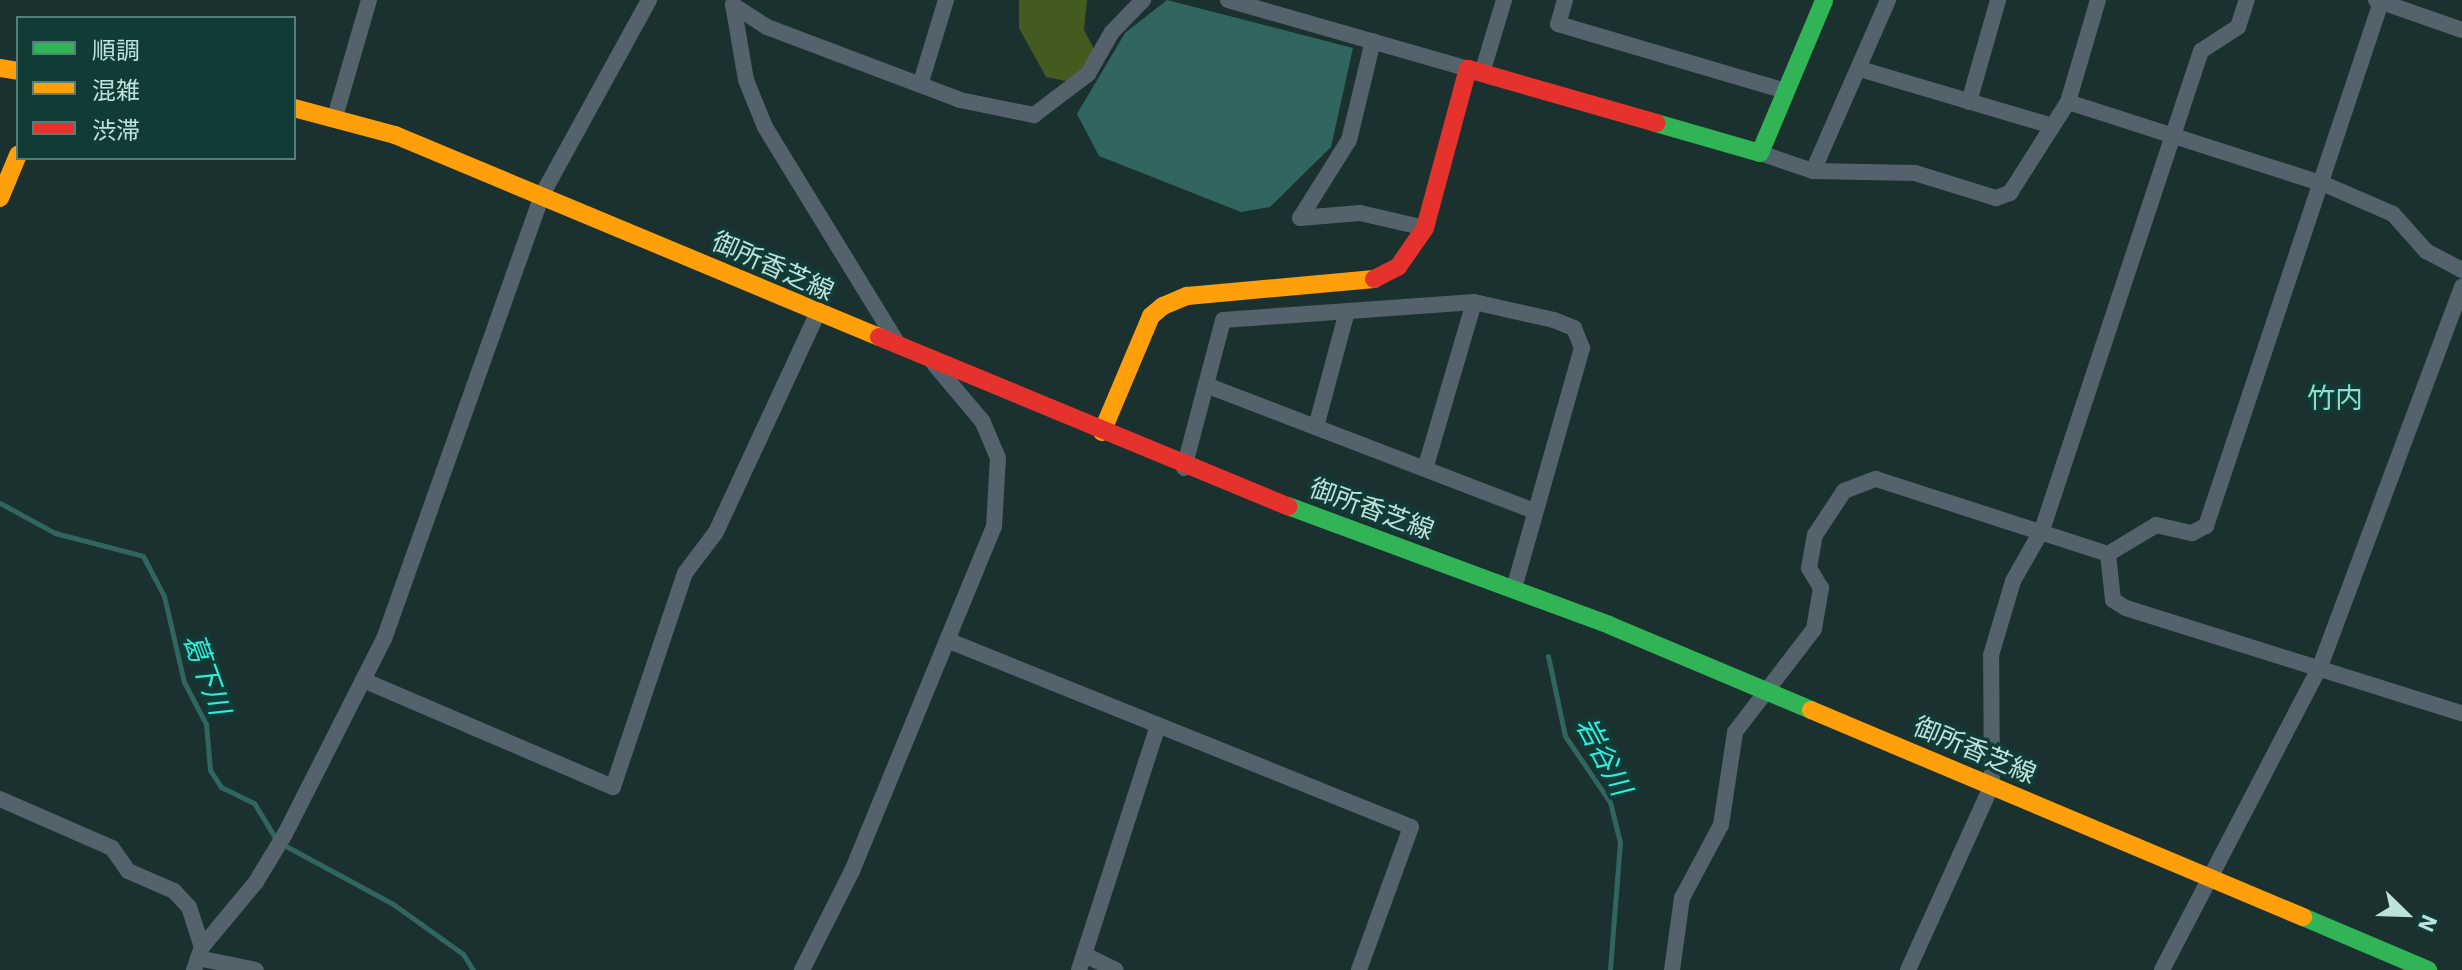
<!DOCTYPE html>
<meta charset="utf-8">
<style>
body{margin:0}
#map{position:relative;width:2462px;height:970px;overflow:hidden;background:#1b312f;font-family:"IBM Plex Sans","Noto Sans JP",sans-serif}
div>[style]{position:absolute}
.green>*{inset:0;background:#445b1f}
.water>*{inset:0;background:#31655f}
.stream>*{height:5px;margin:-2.5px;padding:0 2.5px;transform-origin:2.5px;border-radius:2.5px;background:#31655f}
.street>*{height:16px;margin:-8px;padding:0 8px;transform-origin:8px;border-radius:8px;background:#54626b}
.fast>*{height:18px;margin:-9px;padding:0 9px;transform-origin:9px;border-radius:9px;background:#30b455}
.slow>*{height:18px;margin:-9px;padding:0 9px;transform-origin:9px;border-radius:9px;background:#ff9f0a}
.jam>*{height:18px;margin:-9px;padding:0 9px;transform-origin:9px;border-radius:9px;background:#e5322d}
span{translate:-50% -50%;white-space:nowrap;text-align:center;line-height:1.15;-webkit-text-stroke:7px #113b37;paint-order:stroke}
.street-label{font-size:26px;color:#bde2dc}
.neighbourhood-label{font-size:28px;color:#8ddbd1}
.water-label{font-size:28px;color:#2feddd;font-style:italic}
.legend{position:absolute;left:16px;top:16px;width:280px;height:144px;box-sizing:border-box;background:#113b37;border:2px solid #567e79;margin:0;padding:10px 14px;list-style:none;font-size:24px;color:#bde2dc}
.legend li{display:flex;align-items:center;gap:16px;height:40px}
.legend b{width:40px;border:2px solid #567e79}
.north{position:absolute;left:2366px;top:874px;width:80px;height:80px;-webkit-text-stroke:6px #113b37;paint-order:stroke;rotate:113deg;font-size:22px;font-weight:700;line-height:32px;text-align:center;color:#bde2dc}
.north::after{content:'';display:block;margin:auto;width:28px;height:36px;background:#bde2dc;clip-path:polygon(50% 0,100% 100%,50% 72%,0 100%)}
</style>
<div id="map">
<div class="green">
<i style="clip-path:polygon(1019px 0,1087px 0,1084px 30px,1095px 51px,1088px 66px,1066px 81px,1046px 77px,1019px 28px)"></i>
</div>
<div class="water">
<i style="clip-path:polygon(1167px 0,1353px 48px,1331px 147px,1270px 207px,1241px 212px,1099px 156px,1077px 114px,1125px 33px)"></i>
</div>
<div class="stream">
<i style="left:0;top:503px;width:63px;rotate:28.6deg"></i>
<i style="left:55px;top:533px;width:91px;rotate:14.6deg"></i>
<i style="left:143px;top:556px;width:45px;rotate:62.3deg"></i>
<i style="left:164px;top:596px;width:88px;rotate:76.9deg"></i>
<i style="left:184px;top:682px;width:47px;rotate:62.4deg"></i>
<i style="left:206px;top:724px;width:46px;rotate:85deg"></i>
<i style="left:210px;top:770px;width:20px;rotate:57deg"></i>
<i style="left:221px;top:787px;width:37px;rotate:26deg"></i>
<i style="left:254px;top:803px;width:42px;rotate:58.6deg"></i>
<i style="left:1548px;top:656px;width:82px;rotate:78deg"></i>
<i style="left:1565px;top:736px;width:80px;rotate:55.7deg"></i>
<i style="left:1610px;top:802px;width:41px;rotate:76deg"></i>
<i style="left:1620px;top:842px;width:128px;rotate:94.5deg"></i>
<i style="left:284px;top:845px;width:124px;rotate:28.4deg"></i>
<i style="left:393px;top:904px;width:86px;rotate:35.5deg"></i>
<i style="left:463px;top:954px;width:19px;rotate:58deg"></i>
</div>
<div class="street">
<i style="left:1228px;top:0;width:250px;rotate:16deg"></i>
<i style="left:1565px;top:0;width:25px;rotate:106deg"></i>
<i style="left:1558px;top:24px;width:238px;rotate:16.4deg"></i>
<i style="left:2376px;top:0;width:91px;rotate:19.2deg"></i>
<i style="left:733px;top:4px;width:77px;rotate:80.3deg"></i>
<i style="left:746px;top:80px;width:51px;rotate:68deg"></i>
<i style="left:765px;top:127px;width:257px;rotate:58.5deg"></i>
<i style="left:733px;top:5px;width:40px;rotate:32.9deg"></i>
<i style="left:767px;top:27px;width:206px;rotate:20.7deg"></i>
<i style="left:960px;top:100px;width:76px;rotate:11.5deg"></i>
<i style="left:1034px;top:115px;width:68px;rotate:-37.2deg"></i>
<i style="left:1088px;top:74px;width:48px;rotate:-60.3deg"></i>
<i style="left:1112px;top:32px;width:45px;rotate:-45.9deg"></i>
<i style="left:1373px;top:41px;width:102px;rotate:103.6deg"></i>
<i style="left:1349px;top:140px;width:92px;rotate:122.1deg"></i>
<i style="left:1300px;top:218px;width:60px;rotate:-4.8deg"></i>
<i style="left:1360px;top:213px;width:67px;rotate:13deg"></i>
<i style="left:1860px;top:69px;width:197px;rotate:16.5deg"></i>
<i style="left:1482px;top:73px;width:76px;rotate:-73.2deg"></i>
<i style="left:921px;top:82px;width:86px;rotate:-73deg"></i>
<i style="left:1969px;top:102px;width:106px;rotate:-74.1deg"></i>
<i style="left:2068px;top:102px;width:269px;rotate:17.8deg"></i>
<i style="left:2324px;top:184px;width:75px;rotate:23.5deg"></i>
<i style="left:2393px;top:214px;width:50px;rotate:48.3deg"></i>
<i style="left:2426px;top:251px;width:41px;rotate:27.8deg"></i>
<i style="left:335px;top:117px;width:122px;rotate:-73.8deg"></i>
<i style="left:1760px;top:153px;width:56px;rotate:18.8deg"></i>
<i style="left:1813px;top:171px;width:102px;rotate:1.1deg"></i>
<i style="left:1915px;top:173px;width:85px;rotate:17.2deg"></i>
<i style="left:1996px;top:198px;width:15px;rotate:-20deg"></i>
<i style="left:2010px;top:193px;width:108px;rotate:-57.5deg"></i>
<i style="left:2068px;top:102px;width:106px;rotate:-73.6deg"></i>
<i style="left:1813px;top:171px;width:187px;rotate:-66.3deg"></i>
<i style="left:1206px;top:385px;width:352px;rotate:21deg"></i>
<i style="left:1316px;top:427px;width:120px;rotate:-75deg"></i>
<i style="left:1184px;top:468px;width:153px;rotate:-75.2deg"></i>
<i style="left:1223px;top:320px;width:252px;rotate:-4.1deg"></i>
<i style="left:1474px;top:302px;width:82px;rotate:12.7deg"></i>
<i style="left:1554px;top:320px;width:22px;rotate:22deg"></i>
<i style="left:1574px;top:328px;width:22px;rotate:68deg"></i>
<i style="left:1582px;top:348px;width:249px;rotate:105.8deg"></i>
<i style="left:1425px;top:469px;width:174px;rotate:-73.6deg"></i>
<i style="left:2108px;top:554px;width:46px;rotate:83.8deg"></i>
<i style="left:2113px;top:600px;width:15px;rotate:32deg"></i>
<i style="left:2126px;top:608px;width:352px;rotate:17.4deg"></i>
<i style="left:947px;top:640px;width:500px;rotate:21.95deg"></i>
<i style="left:1411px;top:827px;width:152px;rotate:110deg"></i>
<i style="left:363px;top:680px;width:272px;rotate:23.2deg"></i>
<i style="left:613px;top:787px;width:226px;rotate:-71.4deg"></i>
<i style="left:685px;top:573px;width:51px;rotate:-52.9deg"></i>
<i style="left:716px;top:532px;width:240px;rotate:-65.1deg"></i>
<i style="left:0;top:799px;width:122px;rotate:23.6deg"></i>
<i style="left:112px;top:848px;width:28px;rotate:55deg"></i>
<i style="left:128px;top:871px;width:50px;rotate:23.5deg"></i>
<i style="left:174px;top:891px;width:22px;rotate:47deg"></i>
<i style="left:189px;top:907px;width:42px;rotate:72deg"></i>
<i style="left:1085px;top:955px;width:34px;rotate:26deg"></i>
<i style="left:198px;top:958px;width:59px;rotate:11.7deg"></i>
<i style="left:194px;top:970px;width:24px;rotate:-71deg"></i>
<i style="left:202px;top:947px;width:85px;rotate:-50.3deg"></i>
<i style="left:256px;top:882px;width:56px;rotate:-58.9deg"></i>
<i style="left:285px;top:834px;width:219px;rotate:-63.1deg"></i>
<i style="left:384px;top:639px;width:473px;rotate:-70.4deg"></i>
<i style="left:543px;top:193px;width:220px;rotate:-61.2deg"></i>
<i style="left:802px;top:970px;width:111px;rotate:-63.2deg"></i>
<i style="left:852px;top:871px;width:372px;rotate:-67.6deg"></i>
<i style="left:994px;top:527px;width:69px;rotate:-86.7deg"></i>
<i style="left:998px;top:458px;width:39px;rotate:-113deg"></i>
<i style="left:983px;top:422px;width:76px;rotate:-130.2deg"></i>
<i style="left:1079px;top:970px;width:256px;rotate:-72.1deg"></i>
<i style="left:1672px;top:970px;width:73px;rotate:-82.1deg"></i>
<i style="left:1682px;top:898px;width:83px;rotate:-61.9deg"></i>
<i style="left:1721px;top:825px;width:94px;rotate:-81.4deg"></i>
<i style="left:1735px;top:732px;width:130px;rotate:-52.5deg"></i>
<i style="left:1814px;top:629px;width:42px;rotate:-80.3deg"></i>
<i style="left:1821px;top:588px;width:23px;rotate:-121deg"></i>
<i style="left:1809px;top:568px;width:34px;rotate:-80deg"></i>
<i style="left:1815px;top:535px;width:53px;rotate:-56.6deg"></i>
<i style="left:1844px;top:491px;width:34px;rotate:-21deg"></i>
<i style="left:1876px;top:479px;width:244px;rotate:17.9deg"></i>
<i style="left:2108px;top:554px;width:56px;rotate:-31.1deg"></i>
<i style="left:2156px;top:525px;width:37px;rotate:13deg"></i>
<i style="left:2192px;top:533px;width:16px;rotate:-27deg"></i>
<i style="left:2206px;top:526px;width:552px;rotate:-71.53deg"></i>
<i style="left:1908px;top:970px;width:203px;rotate:-65.6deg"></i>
<i style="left:1992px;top:785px;width:130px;rotate:-90.4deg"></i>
<i style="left:1991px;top:655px;width:77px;rotate:-73.4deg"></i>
<i style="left:2013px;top:581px;width:59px;rotate:-60.4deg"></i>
<i style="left:2042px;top:530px;width:505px;rotate:-71.64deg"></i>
<i style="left:2201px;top:51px;width:44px;rotate:-33deg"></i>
<i style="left:2238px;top:27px;width:28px;rotate:-72deg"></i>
<i style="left:2162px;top:970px;width:345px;rotate:-62.5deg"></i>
<i style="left:2321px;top:664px;width:403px;rotate:-69.5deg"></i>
</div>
<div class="fast">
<i style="left:1656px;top:123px;width:108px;rotate:16.1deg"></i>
<i style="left:1760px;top:153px;width:165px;rotate:-67.2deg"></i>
<i style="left:1288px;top:506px;width:342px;rotate:20.3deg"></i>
<i style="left:1609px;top:625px;width:219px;rotate:22.8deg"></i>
<i style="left:2303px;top:917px;width:136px;rotate:23deg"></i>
</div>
<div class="slow">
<i style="left:0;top:68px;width:18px;rotate:9deg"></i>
<i style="left:294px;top:108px;width:105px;rotate:15deg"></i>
<i style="left:395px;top:135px;width:524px;rotate:22.65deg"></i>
<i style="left:0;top:198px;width:47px;rotate:-67.3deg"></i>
<i style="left:1102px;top:432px;width:126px;rotate:-67.1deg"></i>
<i style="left:1151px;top:316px;width:16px;rotate:-40deg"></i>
<i style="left:1163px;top:306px;width:26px;rotate:-23deg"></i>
<i style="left:1187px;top:296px;width:188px;rotate:-5.2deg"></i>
<i style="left:1811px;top:710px;width:534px;rotate:22.82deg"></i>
</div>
<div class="jam">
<i style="left:1374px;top:279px;width:27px;rotate:-27deg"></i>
<i style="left:1398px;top:267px;width:47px;rotate:-55.3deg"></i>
<i style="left:1425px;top:228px;width:165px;rotate:-74.9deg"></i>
<i style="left:1468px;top:69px;width:196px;rotate:16deg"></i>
<i style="left:879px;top:337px;width:443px;rotate:22.5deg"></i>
</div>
<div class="street-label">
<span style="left:773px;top:266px;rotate:24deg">御所香芝線</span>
<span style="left:1372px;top:509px;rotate:20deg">御所香芝線</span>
<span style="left:1975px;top:750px;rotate:23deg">御所香芝線</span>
</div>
<div class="neighbourhood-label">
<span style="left:2335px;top:398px">竹内</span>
</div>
<div class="water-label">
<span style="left:207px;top:674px;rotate:70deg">葛下川</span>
<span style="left:1604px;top:756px;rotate:62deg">岩谷川</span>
</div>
<ul class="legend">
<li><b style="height:10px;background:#30b455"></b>順調</li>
<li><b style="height:10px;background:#ff9f0a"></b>混雑</li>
<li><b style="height:10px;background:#e5322d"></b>渋滞</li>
</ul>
<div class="north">N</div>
</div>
